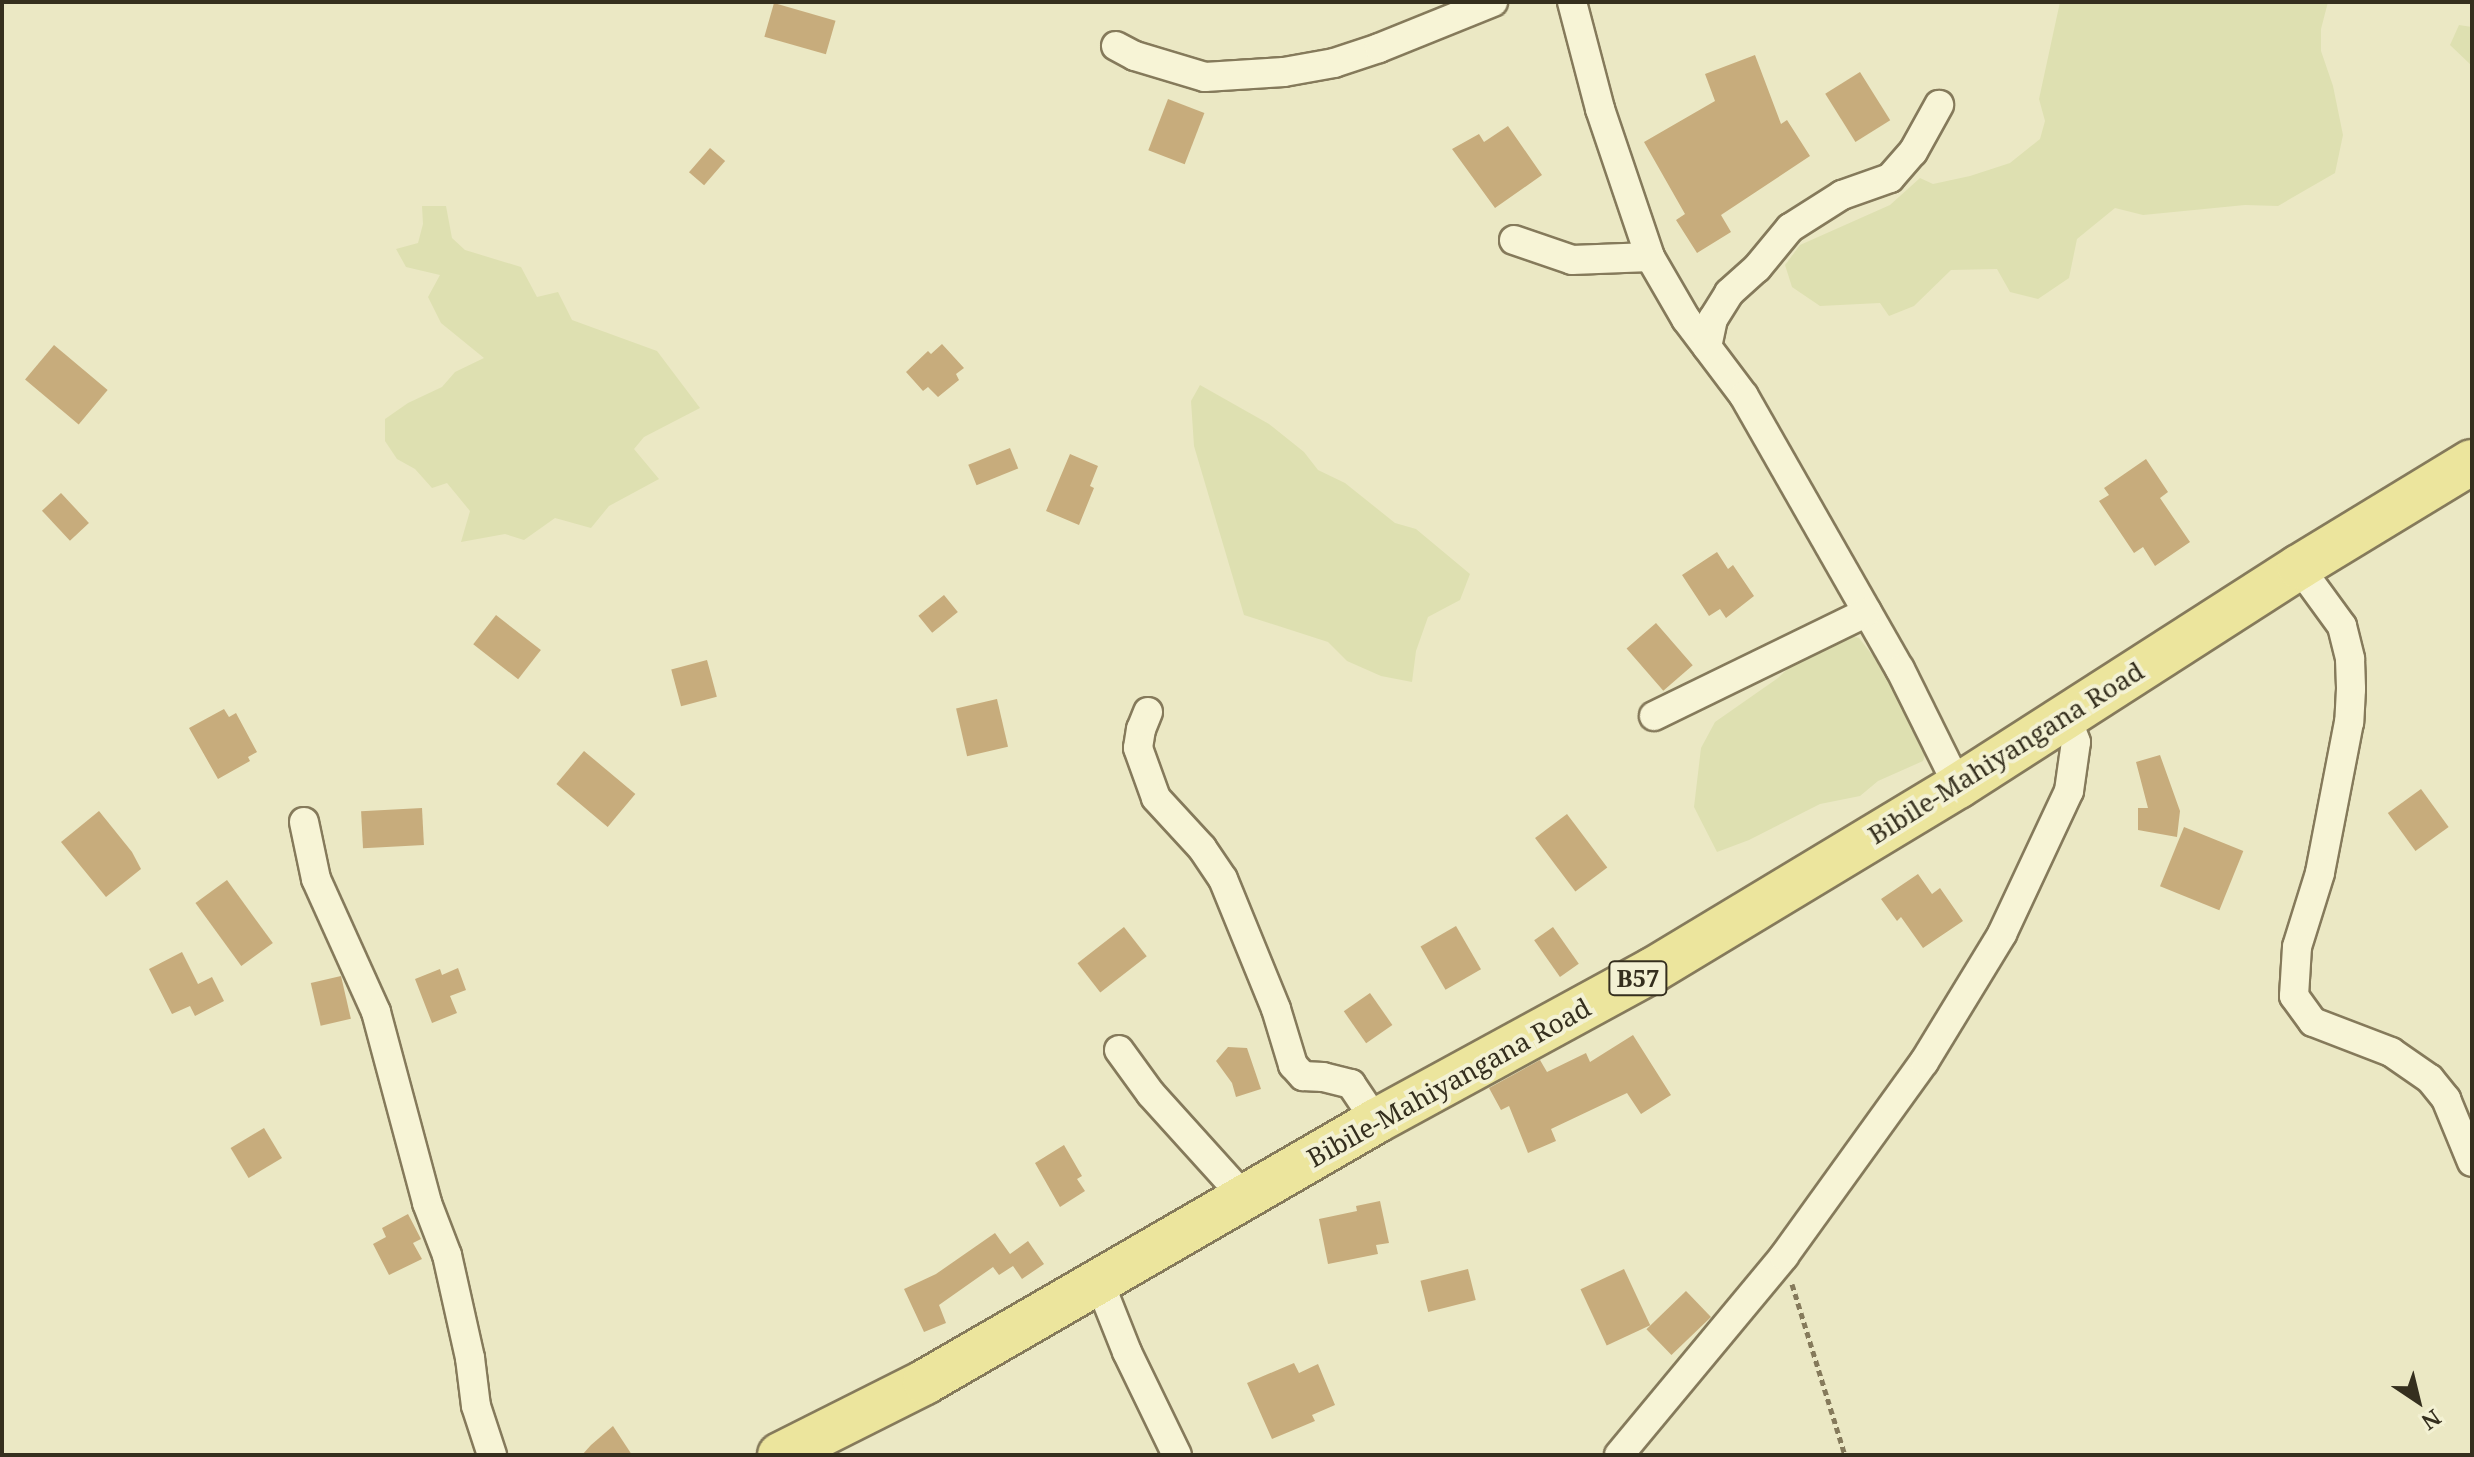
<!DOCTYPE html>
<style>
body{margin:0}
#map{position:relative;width:2474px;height:1457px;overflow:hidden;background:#ebe8c4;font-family:"Noto Serif",serif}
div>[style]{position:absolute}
.farmland>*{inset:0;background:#dee0b1}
.building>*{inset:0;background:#c7ac7c;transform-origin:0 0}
.path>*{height:5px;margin-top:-2.5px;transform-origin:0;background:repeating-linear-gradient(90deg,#857a5b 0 6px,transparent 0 10px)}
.roads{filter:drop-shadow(2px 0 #857a5b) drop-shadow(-2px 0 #857a5b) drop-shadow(0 2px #857a5b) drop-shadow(0 -2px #857a5b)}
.minor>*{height:28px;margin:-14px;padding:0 14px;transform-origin:14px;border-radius:14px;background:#f7f4d6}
.primary>*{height:44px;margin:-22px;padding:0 22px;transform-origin:22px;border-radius:22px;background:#ece59d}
span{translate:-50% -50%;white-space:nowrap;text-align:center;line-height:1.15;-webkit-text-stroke:8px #f3f1d3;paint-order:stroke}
.shield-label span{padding:2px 6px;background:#f3f1d3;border:2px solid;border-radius:6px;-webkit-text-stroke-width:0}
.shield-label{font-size:24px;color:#352f1e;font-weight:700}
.street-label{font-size:26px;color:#352f1e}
.frame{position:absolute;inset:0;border:4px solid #352f1e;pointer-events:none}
.north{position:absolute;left:2378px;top:1361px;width:80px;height:80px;-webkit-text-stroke:6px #f3f1d3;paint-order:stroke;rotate:145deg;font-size:22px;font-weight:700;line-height:32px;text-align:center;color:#352f1e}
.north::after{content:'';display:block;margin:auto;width:28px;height:36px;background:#352f1e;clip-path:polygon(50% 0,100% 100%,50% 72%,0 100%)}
</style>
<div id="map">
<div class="farmland">
<i style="clip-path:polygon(2060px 2px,2328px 2px,2321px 29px,2321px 51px,2333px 86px,2343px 135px,2335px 173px,2278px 206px,2245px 205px,2143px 215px,2115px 208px,2077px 239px,2069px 278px,2038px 299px,2010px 292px,1997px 269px,1951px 270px,1914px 306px,1889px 316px,1880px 303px,1820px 306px,1792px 287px,1785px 265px,1800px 245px,1890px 205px,1920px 178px,1933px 184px,1970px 176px,2010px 163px,2040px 139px,2045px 121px,2039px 99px)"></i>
<i style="clip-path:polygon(2459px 25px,2472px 27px,2472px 66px,2450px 45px)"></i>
<i style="clip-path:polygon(422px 206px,446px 206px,452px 238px,465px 250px,521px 267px,537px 297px,558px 292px,572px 320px,657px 351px,700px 408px,644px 437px,634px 449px,659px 479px,609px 506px,591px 528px,555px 518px,524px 540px,505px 534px,461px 542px,470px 511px,447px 483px,432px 488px,415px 469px,397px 459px,385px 441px,385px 419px,408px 403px,442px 387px,455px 372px,484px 358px,441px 323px,428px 297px,440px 275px,406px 267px,396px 249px,418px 243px,423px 224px)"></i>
<i style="clip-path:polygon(1200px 385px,1269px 424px,1304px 452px,1318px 470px,1345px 483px,1395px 523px,1416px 529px,1470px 574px,1460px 600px,1428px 617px,1416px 651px,1412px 682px,1381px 676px,1347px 661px,1328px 642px,1244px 615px,1194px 446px,1191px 401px)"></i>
<i style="clip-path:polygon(1844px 634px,1859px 638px,1880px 665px,1926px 751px,1923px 761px,1878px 781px,1860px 796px,1820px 804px,1749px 840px,1717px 852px,1694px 807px,1701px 748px,1715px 722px,1778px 678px,1802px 655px)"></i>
</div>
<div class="building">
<i style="left:774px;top:3px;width:64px;height:35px;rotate:16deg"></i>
<i style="clip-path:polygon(1755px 55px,1781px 124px,1787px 120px,1810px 156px,1721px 215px,1731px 232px,1697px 253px,1676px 220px,1685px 214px,1644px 142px,1715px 101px,1705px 74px)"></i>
<i style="left:1860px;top:72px;width:57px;height:41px;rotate:58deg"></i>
<i style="left:1168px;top:99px;width:39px;height:55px;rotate:21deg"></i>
<i style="clip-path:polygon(1508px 126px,1542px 175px,1495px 208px,1452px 149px,1479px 134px,1484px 142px)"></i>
<i style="left:710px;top:148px;width:20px;height:32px;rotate:41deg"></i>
<i style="clip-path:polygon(942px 344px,964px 368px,956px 374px,959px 380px,938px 397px,928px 387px,923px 391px,906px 372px,928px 351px,931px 354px)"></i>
<i style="left:54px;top:345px;width:70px;height:45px;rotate:40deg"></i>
<i style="left:1010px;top:448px;width:22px;height:45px;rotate:68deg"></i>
<i style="clip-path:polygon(1070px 454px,1098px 466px,1090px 486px,1094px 488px,1079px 525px,1046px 511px)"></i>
<i style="clip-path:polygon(2146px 459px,2168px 492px,2160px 498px,2190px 542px,2155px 566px,2143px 547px,2134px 553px,2099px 501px,2109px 495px,2104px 488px)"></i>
<i style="left:61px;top:493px;width:41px;height:26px;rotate:47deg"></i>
<i style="clip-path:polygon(1717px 552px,1728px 569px,1733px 565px,1754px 596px,1726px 618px,1720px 609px,1709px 616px,1682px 575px)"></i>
<i style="left:944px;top:595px;width:22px;height:33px;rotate:51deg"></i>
<i style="left:496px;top:615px;width:57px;height:37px;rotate:38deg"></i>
<i style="left:1656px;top:623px;width:56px;height:39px;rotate:49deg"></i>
<i style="left:707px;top:660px;width:38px;height:37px;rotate:75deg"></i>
<i style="left:997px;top:699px;width:49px;height:42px;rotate:77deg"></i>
<i style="clip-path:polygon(224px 709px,229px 717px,236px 713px,257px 752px,248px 757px,250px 761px,218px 779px,189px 728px)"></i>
<i style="left:584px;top:751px;width:67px;height:43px;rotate:40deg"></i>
<i style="clip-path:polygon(2160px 755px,2180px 811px,2177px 837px,2138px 830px,2138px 808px,2148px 808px,2136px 762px)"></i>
<i style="left:2421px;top:789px;width:47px;height:41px;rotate:54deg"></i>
<i style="left:422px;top:808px;width:37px;height:61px;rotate:87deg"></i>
<i style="clip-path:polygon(99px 811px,132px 852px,141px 869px,106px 897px,61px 842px)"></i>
<i style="left:1567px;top:814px;width:67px;height:40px;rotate:53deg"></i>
<i style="left:2184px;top:827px;width:64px;height:64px;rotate:22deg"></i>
<i style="clip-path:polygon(1918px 874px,1932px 894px,1940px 888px,1963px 921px,1923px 948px,1901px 917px,1897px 921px,1881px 899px)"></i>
<i style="left:227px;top:880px;width:78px;height:39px;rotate:54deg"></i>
<i style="left:1456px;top:926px;width:50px;height:41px;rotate:60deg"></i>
<i style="left:1124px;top:927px;width:37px;height:59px;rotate:52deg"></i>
<i style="left:1553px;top:927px;width:45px;height:23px;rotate:55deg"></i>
<i style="clip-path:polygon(182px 952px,198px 984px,212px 977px,224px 1001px,195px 1016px,190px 1006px,172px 1014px,149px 969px)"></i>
<i style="clip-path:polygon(458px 968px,466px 990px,450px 996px,457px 1013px,432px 1023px,415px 979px,440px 969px,442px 975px)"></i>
<i style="left:341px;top:976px;width:44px;height:31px;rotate:77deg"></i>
<i style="left:1370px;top:993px;width:39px;height:32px;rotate:55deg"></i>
<i style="clip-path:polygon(1633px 1035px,1671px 1095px,1641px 1114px,1627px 1093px,1551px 1129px,1556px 1141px,1528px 1153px,1509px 1106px,1501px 1110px,1489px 1088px,1540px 1060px,1547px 1072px,1586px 1053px,1590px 1062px)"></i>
<i style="clip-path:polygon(1228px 1047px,1247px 1048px,1261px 1089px,1236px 1097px,1232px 1083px,1216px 1061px)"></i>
<i style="left:264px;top:1128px;width:35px;height:39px;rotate:59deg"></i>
<i style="clip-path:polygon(1064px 1145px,1082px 1176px,1077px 1179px,1085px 1191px,1060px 1207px,1035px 1163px)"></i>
<i style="clip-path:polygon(1380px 1201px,1389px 1243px,1376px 1245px,1378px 1254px,1328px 1264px,1319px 1219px,1357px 1211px,1356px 1206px)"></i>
<i style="clip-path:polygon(408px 1214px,421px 1239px,413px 1243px,422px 1259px,389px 1275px,373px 1244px,386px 1237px,382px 1228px)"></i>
<i style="clip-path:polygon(995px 1233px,1010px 1254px,1028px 1241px,1044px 1264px,1022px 1279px,1013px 1266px,999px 1275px,993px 1267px,939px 1305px,946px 1323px,924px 1332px,904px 1289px,936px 1274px)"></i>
<i style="left:1468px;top:1269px;width:32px;height:49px;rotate:76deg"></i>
<i style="left:1624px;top:1269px;width:62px;height:48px;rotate:65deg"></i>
<i style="left:1686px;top:1291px;width:36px;height:55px;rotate:46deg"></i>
<i style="clip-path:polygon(1294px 1363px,1299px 1373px,1318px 1364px,1335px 1405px,1312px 1415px,1315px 1421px,1272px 1439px,1247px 1383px)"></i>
<i style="clip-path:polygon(613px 1426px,632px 1455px,582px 1455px,591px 1445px)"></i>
</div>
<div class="path">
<i style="left:1792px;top:1284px;width:179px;rotate:72.8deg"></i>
</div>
<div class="roads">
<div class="minor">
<i style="left:1572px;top:2px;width:111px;rotate:75.3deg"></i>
<i style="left:1600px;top:109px;width:156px;rotate:71.3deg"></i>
<i style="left:1650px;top:257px;width:72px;rotate:59.9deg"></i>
<i style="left:1686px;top:319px;width:96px;rotate:53deg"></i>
<i style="left:1744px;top:396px;width:314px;rotate:60.3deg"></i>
<i style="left:1900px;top:669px;width:131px;rotate:63.6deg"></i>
<i style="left:1116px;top:46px;width:21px;rotate:28deg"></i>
<i style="left:1135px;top:56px;width:73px;rotate:16.7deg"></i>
<i style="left:1205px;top:77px;width:79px;rotate:-3.6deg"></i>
<i style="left:1284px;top:72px;width:51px;rotate:-10.2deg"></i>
<i style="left:1334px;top:63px;width:47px;rotate:-18.4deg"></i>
<i style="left:1379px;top:48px;width:123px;rotate:-22deg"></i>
<i style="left:1514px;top:240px;width:61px;rotate:19deg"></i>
<i style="left:1572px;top:260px;width:78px;rotate:-2.2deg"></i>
<i style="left:1707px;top:347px;width:29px;rotate:-78deg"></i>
<i style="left:1713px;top:319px;width:31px;rotate:-58deg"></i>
<i style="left:1729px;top:293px;width:38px;rotate:-42deg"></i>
<i style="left:1757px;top:268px;width:52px;rotate:-50.5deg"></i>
<i style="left:1790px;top:228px;width:62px;rotate:-32.4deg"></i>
<i style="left:1842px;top:195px;width:51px;rotate:-19.5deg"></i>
<i style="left:1890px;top:178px;width:35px;rotate:-49deg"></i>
<i style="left:1913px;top:152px;width:54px;rotate:-61deg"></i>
<i style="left:2299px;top:567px;width:73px;rotate:53.9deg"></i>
<i style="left:2342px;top:626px;width:34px;rotate:76deg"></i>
<i style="left:2350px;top:659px;width:30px;rotate:88deg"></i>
<i style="left:2351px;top:689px;width:33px;rotate:93deg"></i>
<i style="left:2349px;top:722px;width:154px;rotate:100.9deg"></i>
<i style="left:2320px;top:873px;width:77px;rotate:107.3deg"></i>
<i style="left:2297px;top:947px;width:49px;rotate:93.5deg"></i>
<i style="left:2294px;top:996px;width:32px;rotate:54deg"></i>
<i style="left:2313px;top:1022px;width:84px;rotate:21deg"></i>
<i style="left:2391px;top:1052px;width:47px;rotate:34.7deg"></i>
<i style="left:2430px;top:1079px;width:26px;rotate:51deg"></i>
<i style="left:2446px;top:1099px;width:68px;rotate:67.6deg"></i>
<i style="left:1148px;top:712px;width:18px;rotate:112deg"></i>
<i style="left:1141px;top:729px;width:19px;rotate:99deg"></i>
<i style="left:1138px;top:748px;width:53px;rotate:70.2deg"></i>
<i style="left:1156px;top:798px;width:68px;rotate:47.4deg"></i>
<i style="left:1202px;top:848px;width:37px;rotate:56deg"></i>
<i style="left:1223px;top:879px;width:140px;rotate:67.8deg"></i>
<i style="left:1276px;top:1009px;width:59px;rotate:73.1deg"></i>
<i style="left:1293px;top:1065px;width:15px;rotate:48deg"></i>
<i style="left:1303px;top:1076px;width:20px;rotate:3deg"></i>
<i style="left:1323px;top:1077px;width:29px;rotate:14deg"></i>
<i style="left:1351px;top:1084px;width:45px;rotate:56deg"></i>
<i style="left:1654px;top:716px;width:237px;rotate:-26deg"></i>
<i style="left:304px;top:822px;width:58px;rotate:78.1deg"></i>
<i style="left:316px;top:879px;width:146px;rotate:65.7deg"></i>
<i style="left:376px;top:1012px;width:198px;rotate:75deg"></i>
<i style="left:427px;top:1203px;width:56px;rotate:69deg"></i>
<i style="left:447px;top:1255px;width:106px;rotate:77.4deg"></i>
<i style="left:470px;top:1358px;width:48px;rotate:82.9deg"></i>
<i style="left:476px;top:1406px;width:52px;rotate:71.9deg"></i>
<i style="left:1119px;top:1050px;width:54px;rotate:54deg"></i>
<i style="left:1151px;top:1094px;width:140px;rotate:47.9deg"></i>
<i style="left:1100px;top:1284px;width:73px;rotate:68.3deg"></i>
<i style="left:1127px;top:1352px;width:114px;rotate:64.1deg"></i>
<i style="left:1619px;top:1455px;width:259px;rotate:-50.3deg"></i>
<i style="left:1784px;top:1256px;width:239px;rotate:-54.2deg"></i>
<i style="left:1924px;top:1062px;width:150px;rotate:-58.6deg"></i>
<i style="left:2002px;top:934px;width:158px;rotate:-64.9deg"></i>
<i style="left:2069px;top:791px;width:49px;rotate:-81.9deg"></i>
<i style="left:2076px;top:742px;width:28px;rotate:-111deg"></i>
</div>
<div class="primary">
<i style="left:780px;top:1455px;width:162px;rotate:-26.7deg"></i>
<i style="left:925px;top:1382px;width:521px;rotate:-30.06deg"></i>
<i style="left:1376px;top:1121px;width:315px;rotate:-28.6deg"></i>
<i style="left:1653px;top:970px;width:356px;rotate:-31.1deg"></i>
<i style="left:1958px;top:786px;width:405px;rotate:-32.7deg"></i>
<i style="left:2299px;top:567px;width:202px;rotate:-31.3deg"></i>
</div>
</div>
<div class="shield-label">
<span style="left:1638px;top:978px">B57</span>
</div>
<div class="street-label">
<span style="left:2006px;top:753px;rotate:-32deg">Bibile-Mahiyangana Road</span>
<span style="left:1449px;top:1083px;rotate:-29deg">Bibile-Mahiyangana Road</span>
</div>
<div class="frame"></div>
<div class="north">N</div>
</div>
